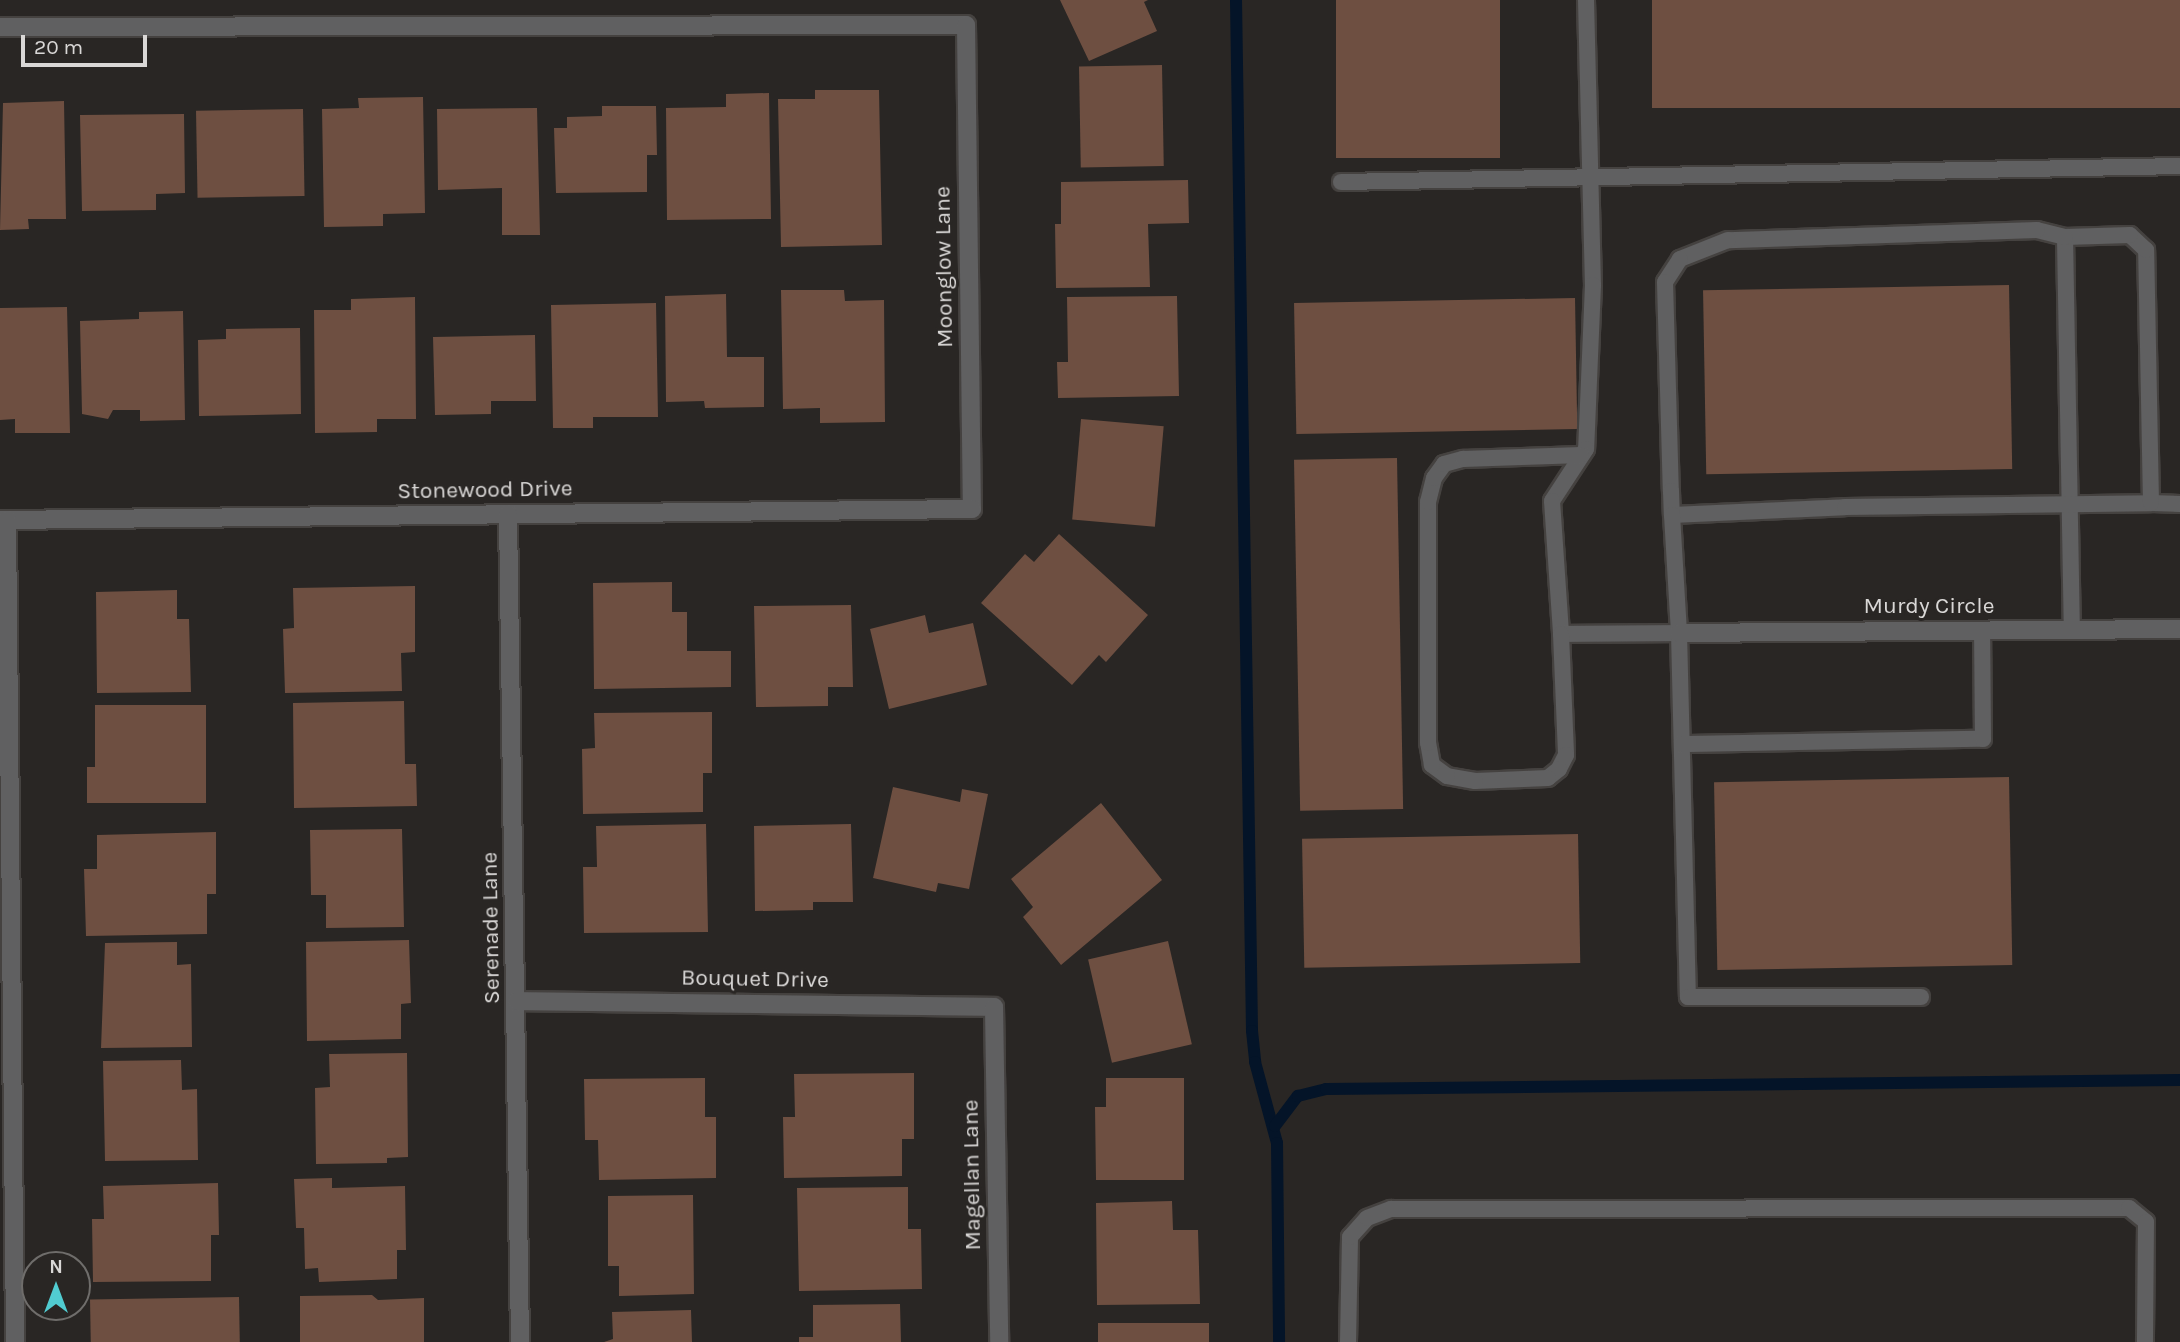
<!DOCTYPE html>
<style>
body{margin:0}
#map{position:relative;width:2180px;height:1342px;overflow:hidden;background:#292624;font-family:Karla,sans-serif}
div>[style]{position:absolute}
.stream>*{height:12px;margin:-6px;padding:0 6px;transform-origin:6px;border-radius:6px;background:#041428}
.building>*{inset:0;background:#6e4f41;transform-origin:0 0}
.roads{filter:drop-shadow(2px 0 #454240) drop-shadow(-2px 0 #454240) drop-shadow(0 2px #454240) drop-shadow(0 -2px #454240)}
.service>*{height:16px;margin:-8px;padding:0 8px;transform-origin:8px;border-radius:8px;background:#606061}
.minor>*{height:18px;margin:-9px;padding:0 9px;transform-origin:9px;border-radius:9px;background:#606061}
span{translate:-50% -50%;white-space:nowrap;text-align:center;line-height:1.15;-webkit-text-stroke:6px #292624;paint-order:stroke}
.street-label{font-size:23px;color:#d9d7d6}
.north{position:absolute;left:21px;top:1251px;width:70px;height:70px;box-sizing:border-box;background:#292624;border:2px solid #6f6d6b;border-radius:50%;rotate:0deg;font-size:19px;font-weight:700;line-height:28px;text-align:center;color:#d9d7d6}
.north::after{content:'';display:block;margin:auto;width:24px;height:32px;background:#51ccd1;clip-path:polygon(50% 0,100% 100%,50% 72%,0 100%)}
.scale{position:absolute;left:21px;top:35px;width:126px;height:32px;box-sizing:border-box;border:4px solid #d9d7d6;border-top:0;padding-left:9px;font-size:21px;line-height:24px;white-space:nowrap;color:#d9d7d6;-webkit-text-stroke:5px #292624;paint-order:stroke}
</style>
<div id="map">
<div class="stream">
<i style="left:1236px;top:0;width:1031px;rotate:89.11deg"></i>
<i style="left:1252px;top:1031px;width:31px;rotate:84deg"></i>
<i style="left:1255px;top:1062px;width:84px;rotate:74.8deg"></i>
<i style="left:1277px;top:1143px;width:199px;rotate:89.4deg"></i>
<i style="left:1275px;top:1126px;width:38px;rotate:-53deg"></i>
<i style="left:1298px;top:1096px;width:29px;rotate:-14deg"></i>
<i style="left:1326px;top:1089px;width:854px;rotate:-0.6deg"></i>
</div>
<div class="building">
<i style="clip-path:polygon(1060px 0,1148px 0,1144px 2px,1157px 31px,1089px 61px)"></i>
<i style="left:1336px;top:0;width:164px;height:158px"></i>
<i style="left:1652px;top:0;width:528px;height:108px"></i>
<i style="left:1162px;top:65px;width:101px;height:83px;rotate:89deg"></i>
<i style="clip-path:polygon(815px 90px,879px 90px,882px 245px,781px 247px,778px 99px,815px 99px)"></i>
<i style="clip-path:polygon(769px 93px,771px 219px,667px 220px,666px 108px,726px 107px,726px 94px)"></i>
<i style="clip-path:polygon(423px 97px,425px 213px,383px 214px,383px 226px,324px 227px,322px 109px,359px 108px,358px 98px)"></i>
<i style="clip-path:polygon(64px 101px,66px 219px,28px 219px,29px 229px,0 230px,3px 103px)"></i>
<i style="clip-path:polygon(602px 106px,656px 106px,657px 155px,647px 155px,647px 192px,556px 193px,554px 128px,567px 128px,567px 117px,602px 116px)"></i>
<i style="clip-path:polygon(537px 108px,540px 235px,502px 235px,502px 188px,438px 190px,437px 109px)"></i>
<i style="left:303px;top:109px;width:87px;height:107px;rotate:89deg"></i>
<i style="clip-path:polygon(184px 114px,185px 193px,156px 194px,156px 210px,82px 211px,80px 115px)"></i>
<i style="clip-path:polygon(1188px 180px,1189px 223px,1148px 224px,1150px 287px,1056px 288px,1055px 224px,1061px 224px,1061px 182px)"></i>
<i style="left:2009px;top:285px;width:184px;height:306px;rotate:89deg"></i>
<i style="clip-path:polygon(781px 290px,844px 290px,845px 301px,884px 300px,885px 422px,820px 423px,820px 408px,783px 409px)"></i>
<i style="clip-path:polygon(726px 294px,727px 357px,764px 357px,764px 407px,705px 408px,704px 401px,666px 402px,665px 296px)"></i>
<i style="clip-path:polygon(1177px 296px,1179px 396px,1058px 398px,1057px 362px,1068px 362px,1067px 297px)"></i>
<i style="clip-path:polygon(415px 297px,416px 419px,377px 419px,377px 432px,315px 433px,314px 310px,351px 310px,351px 299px)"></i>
<i style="left:1575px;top:298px;width:131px;height:281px;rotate:89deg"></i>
<i style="clip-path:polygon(656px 303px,658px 417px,593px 417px,593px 428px,553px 428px,551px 305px)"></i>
<i style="clip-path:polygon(67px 307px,70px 433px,15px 433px,15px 419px,0 420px,0 308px)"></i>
<i style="clip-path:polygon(183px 311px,185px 420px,140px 421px,140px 410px,113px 410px,108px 419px,82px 414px,80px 321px,139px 319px,139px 312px)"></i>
<i style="clip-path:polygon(300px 328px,301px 414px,199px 416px,198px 340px,226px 339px,226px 329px)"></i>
<i style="clip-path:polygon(535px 335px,536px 401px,491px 401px,491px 414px,435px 415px,433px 337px)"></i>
<i style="left:1081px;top:419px;width:83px;height:101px;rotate:5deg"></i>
<i style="left:1397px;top:458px;width:351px;height:103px;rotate:89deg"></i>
<i style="clip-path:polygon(1059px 534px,1148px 615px,1106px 662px,1099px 655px,1072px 685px,981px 603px,1025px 554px,1034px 562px)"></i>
<i style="clip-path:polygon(672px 582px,672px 612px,687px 612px,687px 651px,731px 651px,731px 687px,594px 689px,593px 583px)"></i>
<i style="clip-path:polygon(415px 586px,415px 652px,401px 653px,402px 691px,285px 693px,283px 629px,294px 628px,293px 588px)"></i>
<i style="clip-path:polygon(177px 590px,177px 619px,189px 619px,191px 692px,97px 693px,96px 592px)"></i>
<i style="clip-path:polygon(851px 605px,853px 687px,828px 687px,828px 706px,756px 707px,754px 606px)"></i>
<i style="clip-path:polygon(925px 615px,929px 633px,973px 623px,987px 685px,889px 709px,870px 629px)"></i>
<i style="clip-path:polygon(404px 701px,405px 764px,416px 764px,417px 806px,294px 808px,293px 703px)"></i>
<i style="clip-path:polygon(95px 705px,206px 705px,206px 803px,87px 803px,87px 767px,95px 767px)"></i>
<i style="clip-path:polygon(712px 712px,712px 773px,703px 773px,703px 812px,583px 814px,582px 749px,595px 748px,594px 713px)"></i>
<i style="left:2009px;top:777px;width:188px;height:295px;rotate:89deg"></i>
<i style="clip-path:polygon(893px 787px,960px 802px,962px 789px,988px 794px,969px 889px,938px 883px,936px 892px,873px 878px)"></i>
<i style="clip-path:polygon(1101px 803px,1162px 880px,1061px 965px,1023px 917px,1033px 907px,1011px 879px)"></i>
<i style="clip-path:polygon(706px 824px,708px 932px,584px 933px,583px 867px,597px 867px,596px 826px)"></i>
<i style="clip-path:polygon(851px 824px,853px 902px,813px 902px,813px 910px,755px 911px,754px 826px)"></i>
<i style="clip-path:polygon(402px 829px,404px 927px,326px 928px,326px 895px,311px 895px,310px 830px)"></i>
<i style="clip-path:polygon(216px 832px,216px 894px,207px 894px,207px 934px,86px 936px,84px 869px,97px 869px,97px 835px)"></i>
<i style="left:1578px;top:834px;width:129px;height:276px;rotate:89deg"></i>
<i style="clip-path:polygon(409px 940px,411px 1003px,401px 1004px,401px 1039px,307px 1041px,306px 942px)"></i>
<i style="left:1168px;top:941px;width:106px;height:82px;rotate:77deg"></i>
<i style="clip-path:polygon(177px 942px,177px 965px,191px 964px,192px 1047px,101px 1048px,105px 943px)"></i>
<i style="clip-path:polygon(407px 1053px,408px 1157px,387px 1158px,387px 1163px,316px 1164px,315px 1088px,330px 1087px,329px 1054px)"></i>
<i style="clip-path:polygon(181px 1060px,182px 1090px,197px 1089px,198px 1160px,105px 1161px,103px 1061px)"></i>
<i style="clip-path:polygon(914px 1073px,914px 1139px,902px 1139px,902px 1176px,784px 1178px,783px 1117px,795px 1117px,794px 1074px)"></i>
<i style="clip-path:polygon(705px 1078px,705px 1117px,716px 1117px,716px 1178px,599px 1180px,598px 1140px,585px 1140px,584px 1079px)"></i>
<i style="clip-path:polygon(1106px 1078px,1184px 1078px,1184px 1180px,1096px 1180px,1095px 1107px,1106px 1107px)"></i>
<i style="clip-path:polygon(332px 1178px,332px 1188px,405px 1186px,406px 1250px,397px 1250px,397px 1279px,319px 1282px,318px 1268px,305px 1269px,304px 1228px,296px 1228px,294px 1179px)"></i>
<i style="clip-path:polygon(218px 1183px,219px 1235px,211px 1235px,211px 1281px,93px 1282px,92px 1219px,104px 1219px,103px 1186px)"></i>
<i style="clip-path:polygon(908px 1187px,908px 1229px,921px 1229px,922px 1289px,799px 1291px,797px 1188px)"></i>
<i style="clip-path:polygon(693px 1195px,694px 1294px,619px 1296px,619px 1266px,608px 1266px,608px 1196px)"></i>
<i style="clip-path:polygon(1172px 1201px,1173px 1230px,1198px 1230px,1200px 1304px,1097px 1305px,1096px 1203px)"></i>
<i style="clip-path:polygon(372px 1295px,378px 1300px,424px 1298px,424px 1342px,300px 1342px,300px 1296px)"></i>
<i style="left:239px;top:1297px;width:45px;height:149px;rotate:89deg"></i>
<i style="clip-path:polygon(900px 1304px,901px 1342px,799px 1342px,799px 1337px,813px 1337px,813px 1305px)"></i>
<i style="clip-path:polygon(691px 1310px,692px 1342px,604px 1342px,613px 1339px,612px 1312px)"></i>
<i style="left:1209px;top:1323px;width:19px;height:111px;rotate:90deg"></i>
</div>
<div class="roads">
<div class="service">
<i style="left:1586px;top:0;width:285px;rotate:88.6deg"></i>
<i style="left:1593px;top:285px;width:164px;rotate:92.4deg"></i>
<i style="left:1586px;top:449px;width:62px;rotate:123.2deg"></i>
<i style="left:1552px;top:501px;width:133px;rotate:86.1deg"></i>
<i style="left:1561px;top:634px;width:118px;rotate:-0.5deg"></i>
<i style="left:1341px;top:182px;width:839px;rotate:-1.09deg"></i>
<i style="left:2065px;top:237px;width:393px;rotate:89deg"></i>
<i style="left:2151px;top:503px;width:29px;rotate:2deg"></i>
<i style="left:1672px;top:515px;width:173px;rotate:-2.6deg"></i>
<i style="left:1845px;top:507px;width:306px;rotate:-0.7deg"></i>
<i style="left:2151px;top:503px;width:253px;rotate:-91.1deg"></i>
<i style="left:2146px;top:250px;width:22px;rotate:-137deg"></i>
<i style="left:2130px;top:235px;width:65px;rotate:178.2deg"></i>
<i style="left:2065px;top:237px;width:29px;rotate:-166deg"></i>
<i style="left:2037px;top:230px;width:309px;rotate:178.1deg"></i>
<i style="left:1728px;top:240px;width:52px;rotate:158.4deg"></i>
<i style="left:1680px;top:259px;width:27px;rotate:123deg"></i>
<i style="left:1665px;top:282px;width:209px;rotate:88.4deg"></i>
<i style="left:1671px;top:491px;width:24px;rotate:88deg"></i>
<i style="left:1672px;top:515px;width:118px;rotate:86.6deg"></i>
<i style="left:1679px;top:633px;width:364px;rotate:88.6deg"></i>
<i style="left:1688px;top:997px;width:233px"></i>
<i style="left:1561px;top:634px;width:121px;rotate:87.6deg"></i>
<i style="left:1566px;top:755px;width:16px;rotate:117deg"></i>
<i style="left:1559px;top:769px;width:14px;rotate:141deg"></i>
<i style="left:1548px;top:778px;width:73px;rotate:177.6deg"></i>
<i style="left:1475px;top:781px;width:28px;rotate:-170deg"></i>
<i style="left:1447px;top:776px;width:19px;rotate:-144deg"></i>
<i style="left:1432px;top:765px;width:22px;rotate:-100deg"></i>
<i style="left:1428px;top:743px;width:241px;rotate:-90deg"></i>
<i style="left:1428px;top:502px;width:25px;rotate:-76deg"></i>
<i style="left:1434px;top:478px;width:17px;rotate:-54deg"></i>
<i style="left:1444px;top:464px;width:20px;rotate:-15deg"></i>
<i style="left:1463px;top:459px;width:118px;rotate:-1.9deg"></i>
<i style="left:1682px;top:744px;width:301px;rotate:-1deg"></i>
<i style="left:1983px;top:739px;width:109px;rotate:-90.5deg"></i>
<i style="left:1348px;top:1342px;width:105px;rotate:-88.9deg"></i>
<i style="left:1350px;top:1237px;width:25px;rotate:-48deg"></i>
<i style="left:1367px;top:1218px;width:26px;rotate:-21deg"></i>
<i style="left:1391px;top:1209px;width:738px;rotate:-0.08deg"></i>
<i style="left:2129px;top:1208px;width:22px;rotate:39deg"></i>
<i style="left:2146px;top:1222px;width:120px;rotate:90.5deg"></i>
</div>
<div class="minor">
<i style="left:0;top:27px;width:966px;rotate:-0.12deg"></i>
<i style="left:966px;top:25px;width:484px;rotate:89.3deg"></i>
<i style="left:972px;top:509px;width:972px;rotate:179.35deg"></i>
<i style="left:508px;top:514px;width:828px;rotate:89.17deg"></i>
<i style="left:7px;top:520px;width:822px;rotate:89.44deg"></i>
<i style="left:1679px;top:633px;width:501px;rotate:-0.46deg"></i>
<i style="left:517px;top:1001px;width:477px;rotate:0.7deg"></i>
<i style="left:994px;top:1007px;width:335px;rotate:89.1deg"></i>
</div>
</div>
<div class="street-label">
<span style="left:944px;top:267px;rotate:-91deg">Moonglow Lane</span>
<span style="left:485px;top:490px;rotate:-1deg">Stonewood Drive</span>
<span style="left:1929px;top:606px">Murdy Circle</span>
<span style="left:491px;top:928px;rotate:-91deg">Serenade Lane</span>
<span style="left:755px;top:979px;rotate:1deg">Bouquet Drive</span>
<span style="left:972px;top:1175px;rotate:-91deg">Magellan Lane</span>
</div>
<div class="north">N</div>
<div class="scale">20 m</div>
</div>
